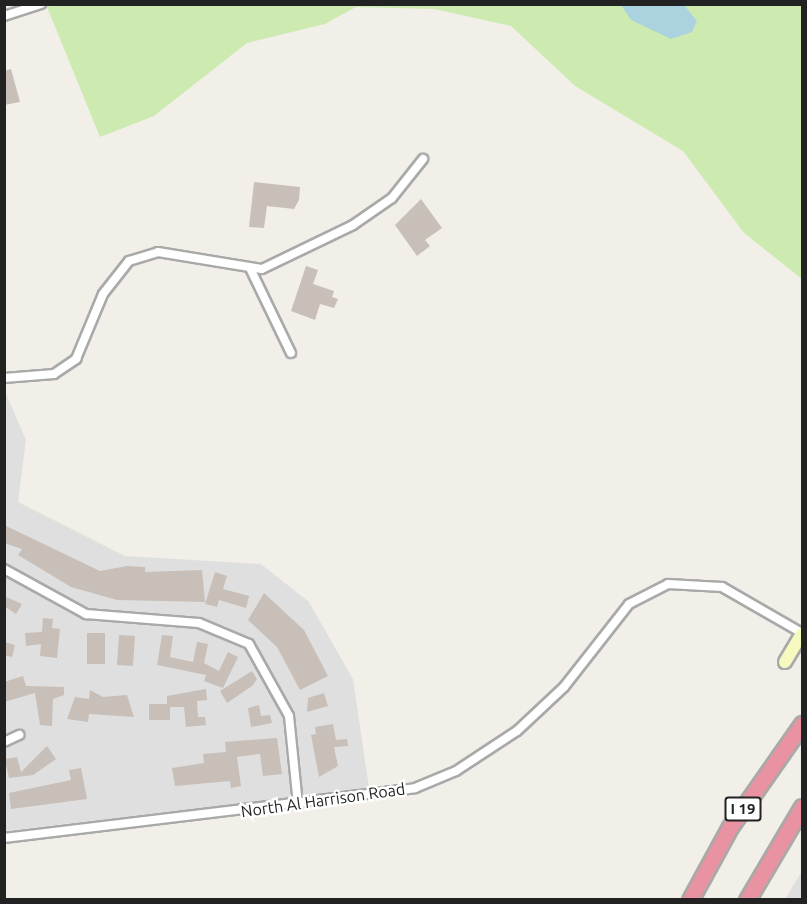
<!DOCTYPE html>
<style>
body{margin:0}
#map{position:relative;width:807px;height:904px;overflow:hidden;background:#f2efe9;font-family:Ubuntu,sans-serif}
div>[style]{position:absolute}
.residential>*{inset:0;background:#e0dfdf}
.grass>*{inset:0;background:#cdebb0}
.water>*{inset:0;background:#aad3df}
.building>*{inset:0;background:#c7bfb8;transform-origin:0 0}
.roads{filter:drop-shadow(2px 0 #a9a9a9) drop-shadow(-2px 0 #a9a9a9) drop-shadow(0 2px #a9a9a9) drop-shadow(0 -2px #a9a9a9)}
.street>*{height:8px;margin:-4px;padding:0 4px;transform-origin:4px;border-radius:4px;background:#fff}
.secondary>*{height:12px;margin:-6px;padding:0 6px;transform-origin:6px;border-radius:6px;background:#f7fabf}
.highway>*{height:15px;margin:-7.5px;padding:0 7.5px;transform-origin:7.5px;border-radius:7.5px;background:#e892a2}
span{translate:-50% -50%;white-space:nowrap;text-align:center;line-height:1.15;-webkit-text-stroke:5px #fff;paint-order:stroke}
.shield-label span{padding:2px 4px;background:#fff;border:2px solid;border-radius:4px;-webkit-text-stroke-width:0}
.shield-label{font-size:15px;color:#222;font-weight:700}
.street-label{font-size:16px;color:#222}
.frame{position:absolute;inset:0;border:6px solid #222;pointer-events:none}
</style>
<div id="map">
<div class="residential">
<i style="clip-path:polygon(4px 389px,26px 440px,18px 502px,125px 556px,261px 564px,309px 602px,353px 679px,369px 788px,5px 831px)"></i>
<i style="clip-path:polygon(802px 871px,802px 899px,785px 899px)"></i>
</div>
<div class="grass">
<i style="clip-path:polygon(57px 4px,802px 5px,802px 279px,744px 233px,683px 151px,575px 86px,511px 26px,434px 9px,356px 7px,325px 24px,247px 43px,154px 116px,100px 137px,47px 7px)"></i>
</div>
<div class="water">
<i style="clip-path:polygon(621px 5px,684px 5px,697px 21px,692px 32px,671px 39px,631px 20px)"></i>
</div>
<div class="building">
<i style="clip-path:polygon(11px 69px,20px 102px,4px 105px,4px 71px)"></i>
<i style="clip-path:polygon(254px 182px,300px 187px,299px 200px,294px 209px,267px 206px,264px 228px,249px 227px)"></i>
<i style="clip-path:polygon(421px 199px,442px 228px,425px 240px,430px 246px,417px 256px,395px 225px)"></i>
<i style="clip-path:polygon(306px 266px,318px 270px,313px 284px,334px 291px,332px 297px,338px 299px,334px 308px,320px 304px,315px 320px,291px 311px)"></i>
<i style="clip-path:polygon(4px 525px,100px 571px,127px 566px,145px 567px,145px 572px,202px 570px,205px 602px,117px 600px,71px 587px,18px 555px,22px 549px,4px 543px)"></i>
<i style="clip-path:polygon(215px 572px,227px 576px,223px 589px,249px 596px,246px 608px,219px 600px,217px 607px,205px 604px)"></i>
<i style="clip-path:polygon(264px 593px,304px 630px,328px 676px,300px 690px,277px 647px,248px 620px)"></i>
<i style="clip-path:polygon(4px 596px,22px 604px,16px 614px,4px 606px)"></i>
<i style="clip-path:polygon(43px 618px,53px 619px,52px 628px,60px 629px,57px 658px,40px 656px,41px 644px,26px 646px,25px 633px,42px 632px)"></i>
<i style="left:87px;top:633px;width:18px;height:31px"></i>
<i style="left:119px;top:635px;width:16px;height:30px;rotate:4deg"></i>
<i style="clip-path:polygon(162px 635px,173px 636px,170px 657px,193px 662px,197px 642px,208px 644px,204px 663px,219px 671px,228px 652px,238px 657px,223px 688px,204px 681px,206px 675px,157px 665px)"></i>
<i style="clip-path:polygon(4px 642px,15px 645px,12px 657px,4px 655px)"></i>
<i style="clip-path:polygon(252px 671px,257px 679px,252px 686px,227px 703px,220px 691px)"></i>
<i style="clip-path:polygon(23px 676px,26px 686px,64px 687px,64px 695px,53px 699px,52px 726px,40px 725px,35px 693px,4px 702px,4px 682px)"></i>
<i style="clip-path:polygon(206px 689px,207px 700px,197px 701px,198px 717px,205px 717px,206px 725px,186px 727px,184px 707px,170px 707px,170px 720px,149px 720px,149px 704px,167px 704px,167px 696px)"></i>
<i style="clip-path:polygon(90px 690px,103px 697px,127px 695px,134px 717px,89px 714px,88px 722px,67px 719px,75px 697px,89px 699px)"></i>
<i style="clip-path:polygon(324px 693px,328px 706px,307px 712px,308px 698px)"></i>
<i style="clip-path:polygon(259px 705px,261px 716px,270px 715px,272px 723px,251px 727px,248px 708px)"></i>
<i style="clip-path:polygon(333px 724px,336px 740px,347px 739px,348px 746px,334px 747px,338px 766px,319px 777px,311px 735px,316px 734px,315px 727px)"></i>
<i style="clip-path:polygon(277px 738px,282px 774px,263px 776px,260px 754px,237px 757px,241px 786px,231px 788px,230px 781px,175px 786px,172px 768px,204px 763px,203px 754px,226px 752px,225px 742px)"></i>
<i style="clip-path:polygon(47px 746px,56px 759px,33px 775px,9px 778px,5px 759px,17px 757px,21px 772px)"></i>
<i style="clip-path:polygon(81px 768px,87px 799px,11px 809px,9px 793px,71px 780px,69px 770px)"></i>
</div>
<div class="roads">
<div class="street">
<i style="left:4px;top:16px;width:39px;rotate:-18deg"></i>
<i style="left:251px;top:270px;width:92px;rotate:64.3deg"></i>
<i style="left:4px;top:378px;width:50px;rotate:-4.6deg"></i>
<i style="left:54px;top:374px;width:27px;rotate:-34deg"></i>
<i style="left:76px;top:359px;width:70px;rotate:-67.4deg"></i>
<i style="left:103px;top:294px;width:42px;rotate:-51.8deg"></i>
<i style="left:129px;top:261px;width:30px;rotate:-17deg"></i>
<i style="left:158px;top:252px;width:105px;rotate:9.3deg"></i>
<i style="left:262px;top:269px;width:101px;rotate:-25.8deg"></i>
<i style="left:353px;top:225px;width:47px;rotate:-34.7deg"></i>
<i style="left:392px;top:198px;width:50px;rotate:-51.5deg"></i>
<i style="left:4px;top:569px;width:94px;rotate:28.8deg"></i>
<i style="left:86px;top:614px;width:113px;rotate:4.6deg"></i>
<i style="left:199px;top:623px;width:54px;rotate:22.8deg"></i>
<i style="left:249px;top:644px;width:82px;rotate:60.9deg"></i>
<i style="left:289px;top:716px;width:89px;rotate:84.2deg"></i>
<i style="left:4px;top:742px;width:17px;rotate:-25deg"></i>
<i style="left:4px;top:838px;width:414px;rotate:-6.9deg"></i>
<i style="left:415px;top:788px;width:44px;rotate:-22.5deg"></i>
<i style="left:456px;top:771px;width:73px;rotate:-33.3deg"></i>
<i style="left:517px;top:731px;width:64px;rotate:-43.1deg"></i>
<i style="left:564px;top:687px;width:105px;rotate:-51.9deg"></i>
<i style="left:629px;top:604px;width:44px;rotate:-27.1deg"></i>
<i style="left:668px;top:584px;width:54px;rotate:3.2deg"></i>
<i style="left:722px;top:587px;width:92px;rotate:29.9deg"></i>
</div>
<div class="secondary">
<i style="left:785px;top:662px;width:33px;rotate:-59deg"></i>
</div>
<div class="highway">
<i style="left:690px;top:900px;width:83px;rotate:-61.3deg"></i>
<i style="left:730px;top:827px;width:126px;rotate:-55deg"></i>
<i style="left:747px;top:900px;width:108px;rotate:-59.4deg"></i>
</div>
</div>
<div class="shield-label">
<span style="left:743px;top:809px">I 19</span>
</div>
<div class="street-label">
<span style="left:323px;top:800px;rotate:-8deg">North Al Harrison Road</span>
</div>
<div class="frame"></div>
</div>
